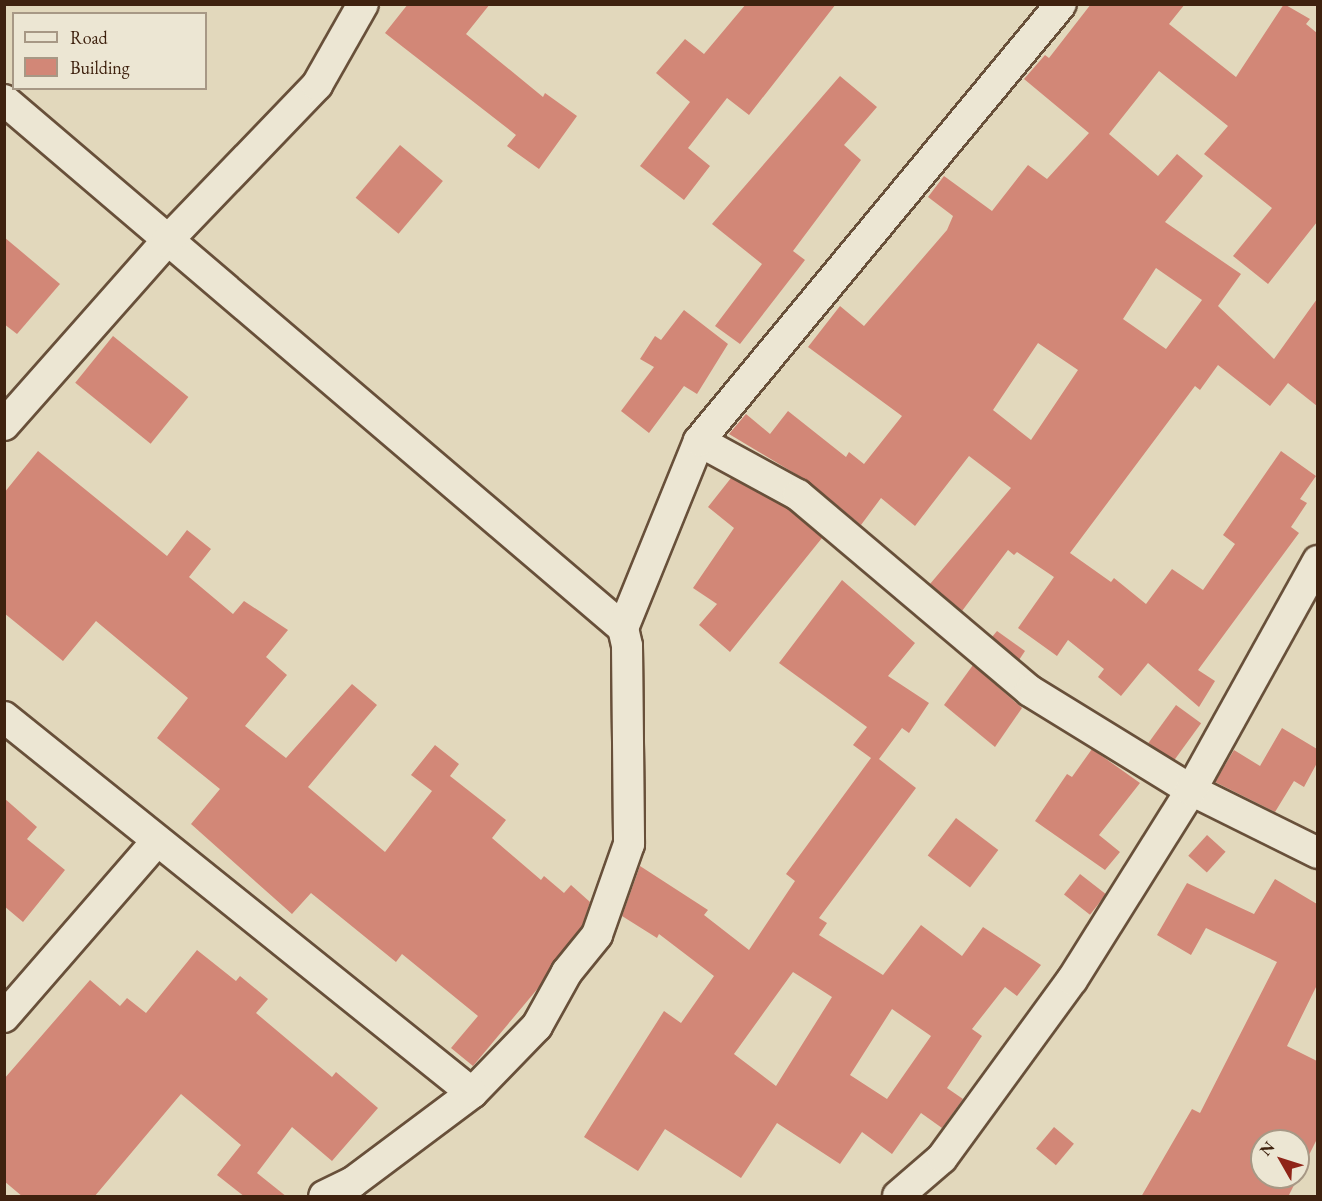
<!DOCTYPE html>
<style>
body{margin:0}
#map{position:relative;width:1322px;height:1201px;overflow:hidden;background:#e2d8bc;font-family:"EB Garamond",serif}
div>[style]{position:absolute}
.building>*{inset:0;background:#d28777;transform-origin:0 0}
.roads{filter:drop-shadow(2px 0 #68503a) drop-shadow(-2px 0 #68503a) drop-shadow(0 2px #68503a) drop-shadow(0 -2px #68503a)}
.minor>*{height:30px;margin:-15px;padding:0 15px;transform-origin:15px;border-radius:15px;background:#ece6d3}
span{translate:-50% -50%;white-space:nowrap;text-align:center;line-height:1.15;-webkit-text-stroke:6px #ece6d3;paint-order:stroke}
.frame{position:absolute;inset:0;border:6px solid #3f220f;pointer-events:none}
.legend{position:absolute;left:12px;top:12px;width:195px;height:78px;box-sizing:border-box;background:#ece6d3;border:2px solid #a79885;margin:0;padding:8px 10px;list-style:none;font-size:18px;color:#3f220f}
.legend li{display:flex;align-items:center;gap:12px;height:30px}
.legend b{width:30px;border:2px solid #a79885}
.north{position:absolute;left:1250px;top:1129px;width:60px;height:60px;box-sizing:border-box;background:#ece6d3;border:2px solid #a79885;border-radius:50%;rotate:309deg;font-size:16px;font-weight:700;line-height:24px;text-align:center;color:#3f220f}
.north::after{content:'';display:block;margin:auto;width:21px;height:27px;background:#8f2418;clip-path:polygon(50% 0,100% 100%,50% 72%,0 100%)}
</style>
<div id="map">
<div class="building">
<i style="clip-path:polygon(408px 4px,490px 4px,466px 34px,543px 97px,545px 93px,577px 116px,539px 169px,507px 146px,516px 135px,385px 33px)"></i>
<i style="clip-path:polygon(746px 4px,836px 4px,749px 115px,727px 98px,688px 148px,710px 166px,684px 200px,640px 166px,690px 102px,656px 73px,685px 39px,704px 54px)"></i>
<i style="clip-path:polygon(evenodd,1091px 4px,1185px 4px,1169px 24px,1236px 77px,1284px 4px,1310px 19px,1306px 24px,1317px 33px,1317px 222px,1268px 284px,1233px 256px,1272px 208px,1204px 154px,1228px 126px,1159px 71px,1109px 134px,1158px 176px,1177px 154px,1203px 176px,1165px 222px,1241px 274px,1218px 306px,1274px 359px,1317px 299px,1317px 406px,1288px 383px,1270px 406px,1218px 365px,1200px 390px,1195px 386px,1070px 553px,1111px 582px,1114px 578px,1146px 604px,1172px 569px,1203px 590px,1235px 544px,1223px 535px,1281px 451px,1316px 476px,1300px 499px,1307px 503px,1291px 527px,1299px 533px,1198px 670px,1215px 681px,1199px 707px,1148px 663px,1121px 696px,1098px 677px,1104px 669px,1068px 640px,1057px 656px,1018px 628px,1054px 577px,1017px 552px,1014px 555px,1008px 550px,962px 611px,930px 584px,1011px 488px,969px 456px,915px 526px,881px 498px,861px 525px,809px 482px,729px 434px,746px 414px,770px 434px,788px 411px,846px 457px,849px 452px,864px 464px,902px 416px,808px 347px,840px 306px,864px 326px,947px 230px,953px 216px,928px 197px,944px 176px,992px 211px,1028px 165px,1047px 179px,1089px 133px,1024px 79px,1045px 55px,1049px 58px,1091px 4px,1156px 268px,1202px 300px,1166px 349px,1123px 319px,1156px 268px,1091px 4px,1038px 343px,1078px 370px,1031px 440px,993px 410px,1038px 343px)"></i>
<i style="clip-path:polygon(840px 76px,877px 107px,844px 145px,861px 160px,793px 251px,805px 260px,740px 344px,715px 326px,762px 264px,712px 224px)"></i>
<i style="left:400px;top:145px;width:56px;height:69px;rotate:40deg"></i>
<i style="clip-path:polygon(4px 237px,60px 284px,17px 334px,4px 324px)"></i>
<i style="clip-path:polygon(684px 310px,728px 344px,697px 394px,684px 386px,649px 433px,621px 411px,654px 367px,640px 359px,655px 336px,661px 340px)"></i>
<i style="left:113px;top:336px;width:97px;height:60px;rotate:39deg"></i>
<i style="clip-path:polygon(38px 451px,167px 556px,187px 530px,211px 549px,189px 577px,233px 614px,244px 601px,288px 630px,266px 657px,287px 675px,245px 726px,286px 758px,352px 684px,377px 705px,308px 787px,385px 852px,432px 791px,411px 775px,435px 745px,459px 764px,450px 776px,506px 820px,492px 838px,541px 880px,544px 876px,564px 893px,571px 885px,590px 902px,582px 926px,539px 987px,473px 1066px,451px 1048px,478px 1016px,402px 954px,396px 962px,311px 893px,292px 914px,191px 824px,220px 789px,157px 738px,188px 698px,96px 621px,63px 661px,4px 613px,4px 493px)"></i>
<i style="clip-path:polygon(731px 478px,788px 509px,822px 538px,730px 652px,699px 625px,717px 604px,693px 588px,734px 528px,708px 507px)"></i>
<i style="clip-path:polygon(evenodd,842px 580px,915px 643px,888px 676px,929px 703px,909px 733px,902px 728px,879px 759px,916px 788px,819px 918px,827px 923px,819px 935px,883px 975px,921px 925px,962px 956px,983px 927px,1041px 965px,1017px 996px,1005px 987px,972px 1029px,982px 1036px,947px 1088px,963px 1099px,942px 1128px,921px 1113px,892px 1154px,862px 1132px,840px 1164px,777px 1123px,741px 1178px,665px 1129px,638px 1171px,584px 1137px,664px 1011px,681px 1023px,714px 976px,659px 934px,657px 938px,622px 916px,640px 866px,708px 910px,704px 915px,749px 950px,795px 881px,786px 874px,871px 758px,853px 745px,867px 727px,779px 663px,842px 580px,793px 972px,832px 997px,776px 1086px,734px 1054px,793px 972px,842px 580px,892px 1009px,931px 1036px,887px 1099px,850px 1075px,892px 1009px)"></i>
<i style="clip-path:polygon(997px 631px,1025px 651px,1019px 660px,992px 637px)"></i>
<i style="clip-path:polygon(973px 665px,1022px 708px,995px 747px,944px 705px)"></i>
<i style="left:1176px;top:705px;width:31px;height:47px;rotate:36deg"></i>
<i style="clip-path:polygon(1282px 728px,1317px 749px,1317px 763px,1304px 787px,1294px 781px,1275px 812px,1215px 782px,1234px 750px,1260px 766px)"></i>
<i style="clip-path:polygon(1092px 749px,1140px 783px,1099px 835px,1120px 852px,1105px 870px,1035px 821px,1067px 774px,1072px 777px)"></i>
<i style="clip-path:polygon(4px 798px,37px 827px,27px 839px,65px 870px,23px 922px,4px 906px)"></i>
<i style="left:956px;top:818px;width:53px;height:47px;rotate:37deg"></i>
<i style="left:1207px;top:835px;width:25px;height:28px;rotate:42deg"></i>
<i style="left:1080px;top:874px;width:33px;height:26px;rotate:38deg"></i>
<i style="clip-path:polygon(evenodd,1275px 879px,1317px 904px,1317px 985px,1287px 1046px,1317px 1061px,1317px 1139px,1288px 1197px,1141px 1197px,1192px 1109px,1200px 1113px,1277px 962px,1206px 928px,1191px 955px,1157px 935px,1187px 883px,1254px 914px,1275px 879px,1262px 1141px,1298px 1141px,1298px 1177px,1262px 1177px,1262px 1141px)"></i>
<i style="clip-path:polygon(197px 950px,236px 981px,240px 976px,268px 999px,256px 1013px,332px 1077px,336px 1072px,378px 1108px,332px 1161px,292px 1127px,257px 1173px,287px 1197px,245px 1197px,217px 1175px,241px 1145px,181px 1094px,94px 1197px,23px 1197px,4px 1181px,4px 1079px,90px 980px,120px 1006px,127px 998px,146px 1013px)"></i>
<i style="left:1054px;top:1127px;width:26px;height:28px;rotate:40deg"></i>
</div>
<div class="roads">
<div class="minor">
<i style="left:4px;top:100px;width:814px;rotate:40.46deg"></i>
<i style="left:623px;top:628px;width:18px;rotate:77deg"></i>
<i style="left:627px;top:646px;width:198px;rotate:89.4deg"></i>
<i style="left:629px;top:844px;width:96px;rotate:109.4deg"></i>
<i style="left:597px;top:935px;width:48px;rotate:129deg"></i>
<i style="left:567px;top:972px;width:62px;rotate:119.1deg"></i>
<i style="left:537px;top:1026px;width:93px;rotate:134.1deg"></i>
<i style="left:472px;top:1093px;width:149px;rotate:143.2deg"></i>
<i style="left:353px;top:1182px;width:32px;rotate:154deg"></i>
<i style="left:4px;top:425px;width:244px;rotate:-48.5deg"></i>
<i style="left:166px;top:242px;width:218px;rotate:-46.1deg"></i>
<i style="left:317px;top:85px;width:93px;rotate:-60.4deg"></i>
<i style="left:699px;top:441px;width:113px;rotate:28.6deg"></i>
<i style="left:798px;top:495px;width:304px;rotate:40.2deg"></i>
<i style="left:1030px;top:691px;width:189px;rotate:31.6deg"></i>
<i style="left:1191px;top:790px;width:142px;rotate:26.4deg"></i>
<i style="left:623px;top:628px;width:202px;rotate:-67.9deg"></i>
<i style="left:699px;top:441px;width:567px;rotate:-50.36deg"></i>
<i style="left:4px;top:717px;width:600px;rotate:38.78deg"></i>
<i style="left:4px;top:1017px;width:232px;rotate:-49deg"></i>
<i style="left:898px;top:1196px;width:58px;rotate:-40.8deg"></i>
<i style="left:942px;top:1158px;width:220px;rotate:-53.9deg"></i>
<i style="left:1072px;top:980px;width:224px;rotate:-57.9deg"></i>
<i style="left:1191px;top:790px;width:262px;rotate:-61deg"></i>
</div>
</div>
<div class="frame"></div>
<ul class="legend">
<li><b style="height:8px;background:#ece6d3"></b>Road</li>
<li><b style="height:16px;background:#d28777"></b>Building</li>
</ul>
<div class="north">N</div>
</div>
